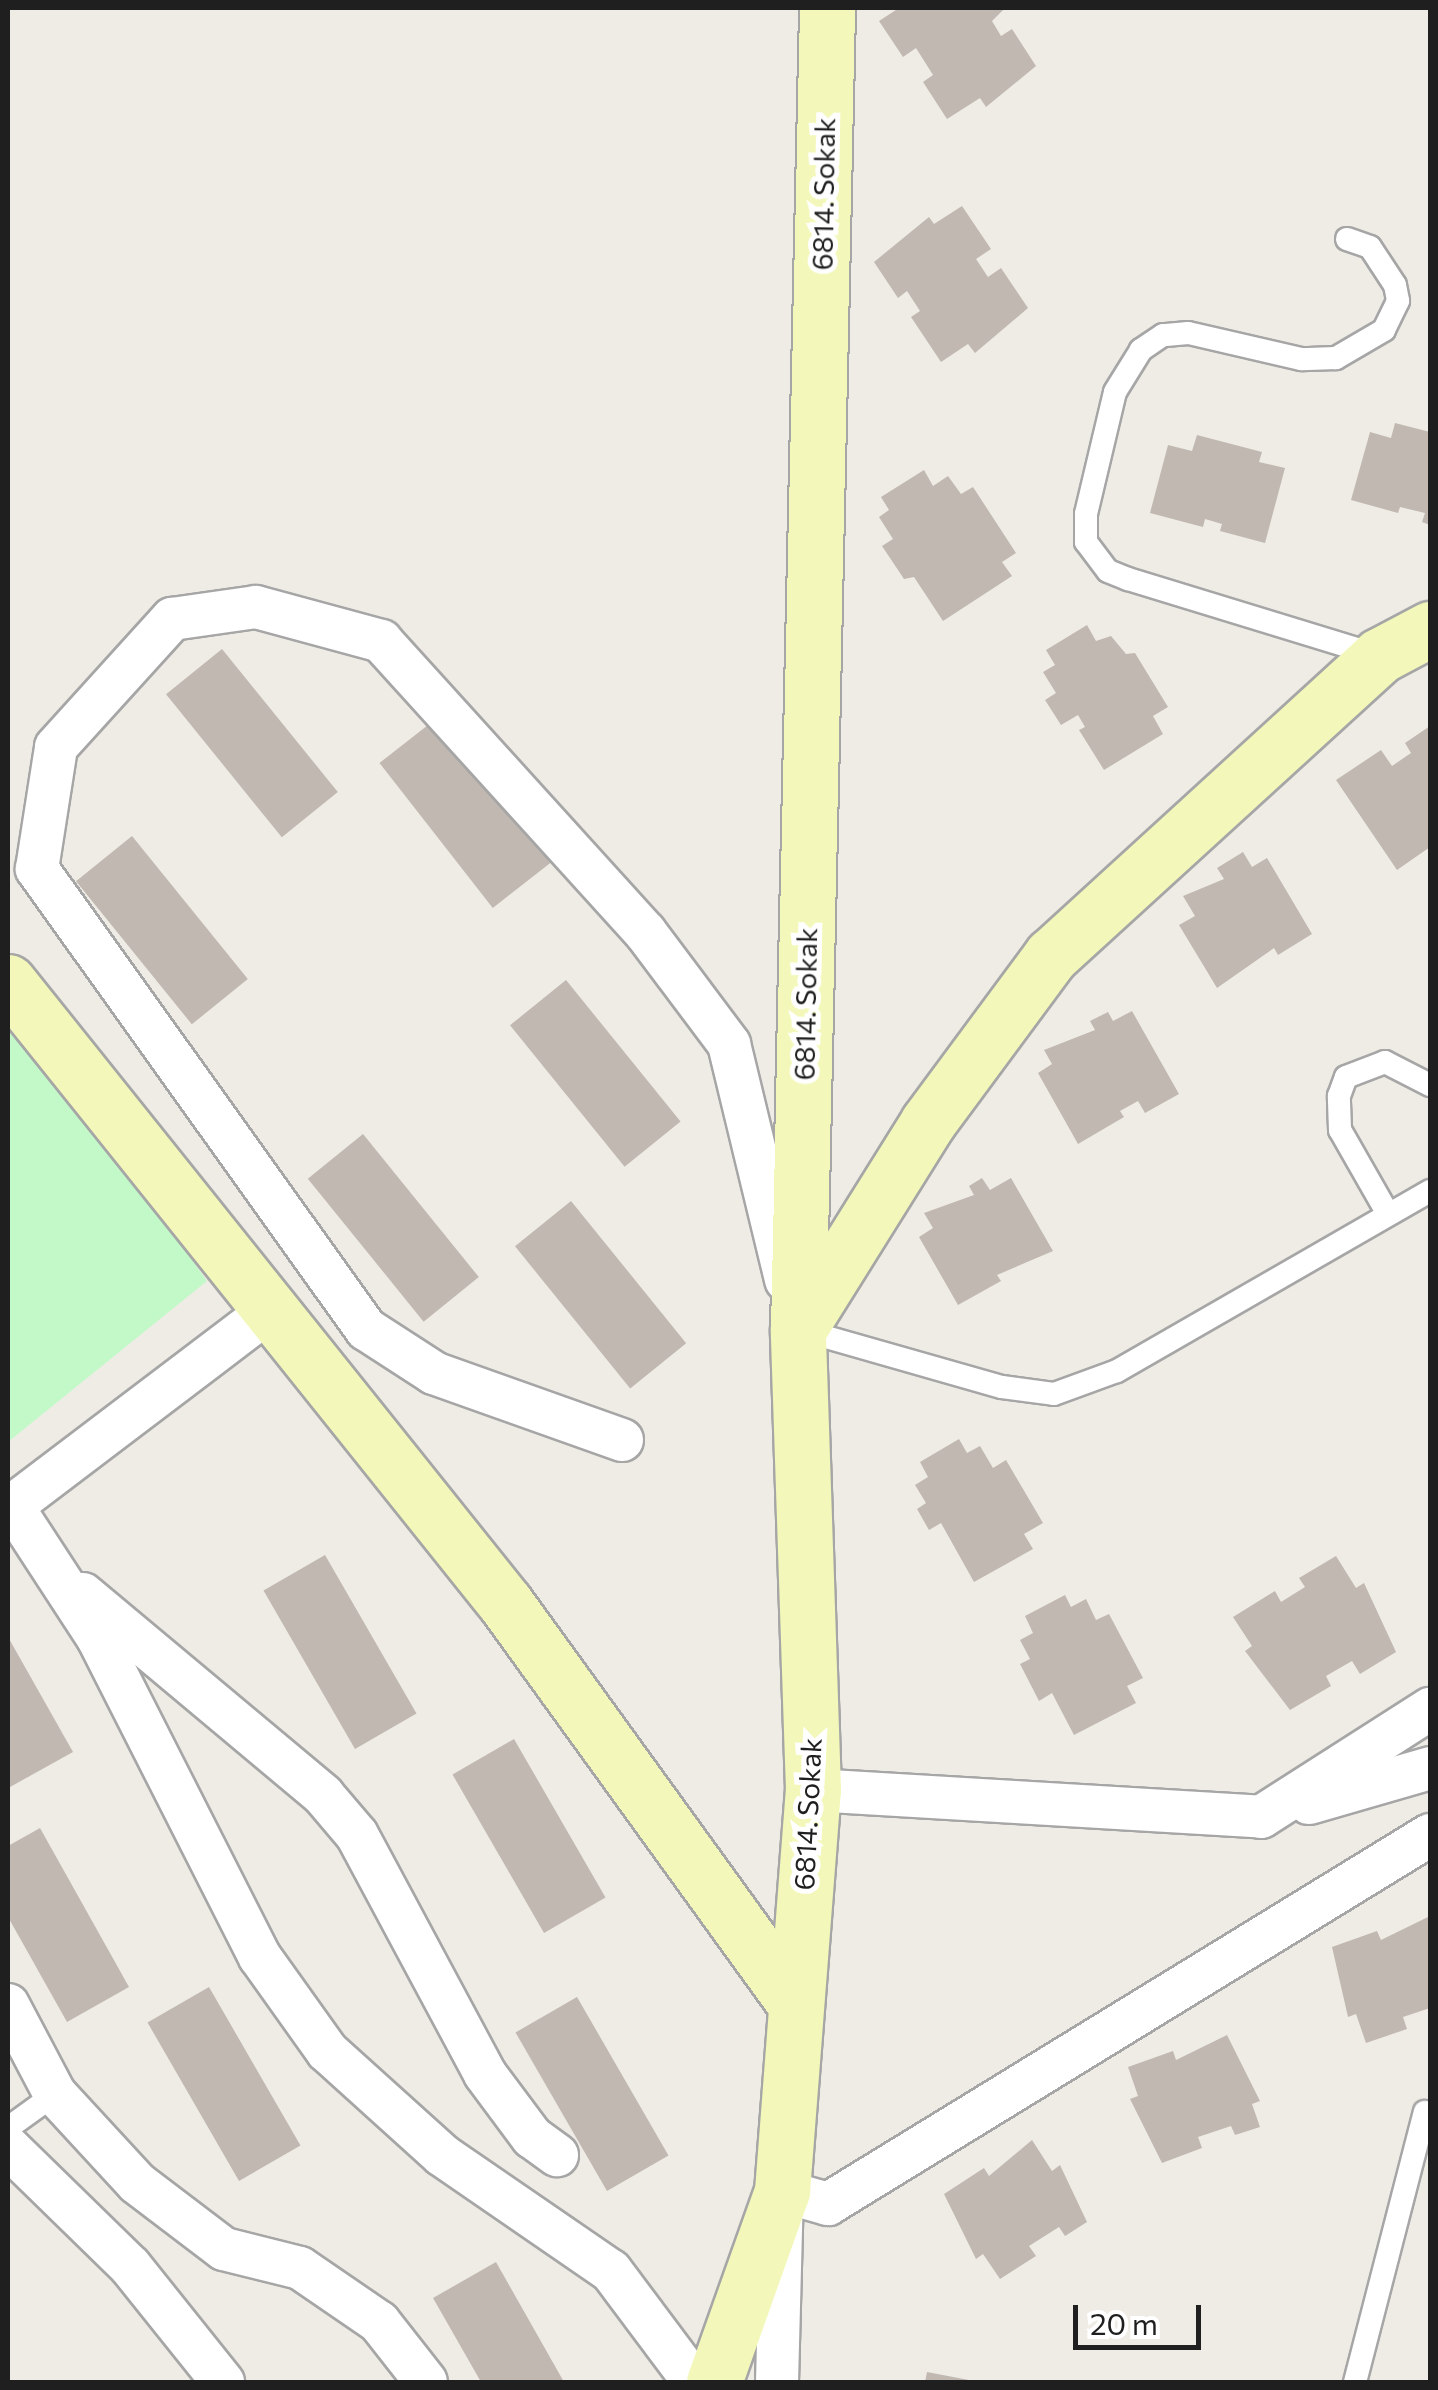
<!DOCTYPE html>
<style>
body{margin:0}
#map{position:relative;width:1438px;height:2390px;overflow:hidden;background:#efece5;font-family:Commissioner,sans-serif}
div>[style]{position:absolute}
.park>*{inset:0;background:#c3f9c9}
.building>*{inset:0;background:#c0b8b1;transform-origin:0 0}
.roads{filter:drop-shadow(2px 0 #a6a6a6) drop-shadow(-2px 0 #a6a6a6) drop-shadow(0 2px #a6a6a6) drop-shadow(0 -2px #a6a6a6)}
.lane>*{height:22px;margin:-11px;padding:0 11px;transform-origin:11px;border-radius:11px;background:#fff}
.street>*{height:42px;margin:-21px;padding:0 21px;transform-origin:21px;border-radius:21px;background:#fff}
.secondary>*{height:55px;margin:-27.5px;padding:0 27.5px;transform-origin:27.5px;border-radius:27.5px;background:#f3f8ba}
span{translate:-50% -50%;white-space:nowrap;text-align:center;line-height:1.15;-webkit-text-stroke:10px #fff;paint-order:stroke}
.street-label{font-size:28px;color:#1f1f1f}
.frame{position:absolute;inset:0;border:10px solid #1f1f1f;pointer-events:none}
.scale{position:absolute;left:1073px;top:2305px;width:128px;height:45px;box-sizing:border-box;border:5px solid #1f1f1f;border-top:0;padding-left:12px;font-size:30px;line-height:35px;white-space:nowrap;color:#1f1f1f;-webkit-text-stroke:8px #fff;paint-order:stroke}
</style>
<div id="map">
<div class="park">
<i style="clip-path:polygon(8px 1000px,207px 1281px,8px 1442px)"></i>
</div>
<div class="building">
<i style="clip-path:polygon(899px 8px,1005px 8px,992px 21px,1001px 36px,1012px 29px,1036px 66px,986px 107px,980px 98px,947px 119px,923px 82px,933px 75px,916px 48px,903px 57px,879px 21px)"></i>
<i style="clip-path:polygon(962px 206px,991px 249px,976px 259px,988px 277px,1001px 268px,1028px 308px,975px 353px,968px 344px,941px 362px,911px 317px,920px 311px,907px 291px,898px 298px,874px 262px,929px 217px,934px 224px)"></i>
<i style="clip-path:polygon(1395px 423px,1430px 432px,1430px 525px,1422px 522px,1425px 513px,1400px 507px,1398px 513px,1351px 500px,1370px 432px,1391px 438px)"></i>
<i style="clip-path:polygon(1197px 435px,1262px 452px,1259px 462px,1285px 468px,1265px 543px,1220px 531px,1222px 524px,1205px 519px,1203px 527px,1150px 513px,1168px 445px,1192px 451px)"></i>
<i style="clip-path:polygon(924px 470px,933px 486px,948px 476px,961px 494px,973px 487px,1016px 553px,1002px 562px,1012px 576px,943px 621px,914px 577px,904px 579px,882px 546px,893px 539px,879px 517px,889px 510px,881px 497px)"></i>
<i style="clip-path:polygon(1087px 625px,1096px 641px,1111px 636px,1126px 654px,1135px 653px,1168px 707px,1153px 716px,1163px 734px,1104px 770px,1079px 730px,1085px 727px,1078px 715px,1061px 725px,1045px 700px,1056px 693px,1043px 672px,1055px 665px,1046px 650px)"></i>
<i style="left:222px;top:649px;width:184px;height:72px;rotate:51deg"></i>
<i style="left:437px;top:718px;width:184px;height:73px;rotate:52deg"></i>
<i style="clip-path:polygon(1430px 726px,1430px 847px,1397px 870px,1336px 780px,1381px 750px,1392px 766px,1411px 753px,1405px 743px)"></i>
<i style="left:132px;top:836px;width:184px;height:72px;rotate:51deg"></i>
<i style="clip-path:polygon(1243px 852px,1252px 867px,1267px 858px,1312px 934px,1278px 955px,1274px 948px,1217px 988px,1179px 925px,1195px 916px,1183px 896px,1224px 879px,1217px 868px)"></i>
<i style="left:566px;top:980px;width:182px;height:72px;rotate:51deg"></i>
<i style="clip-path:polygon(1132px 1011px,1179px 1094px,1145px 1113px,1138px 1101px,1120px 1111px,1124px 1117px,1078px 1144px,1038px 1073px,1052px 1064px,1044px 1050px,1095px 1030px,1090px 1021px,1108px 1012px,1113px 1021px)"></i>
<i style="left:363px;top:1134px;width:184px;height:71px;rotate:51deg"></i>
<i style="clip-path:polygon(982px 1178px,990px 1190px,1011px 1178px,1053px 1251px,997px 1275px,1001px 1281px,958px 1305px,919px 1237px,933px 1228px,924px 1213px,974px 1195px,969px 1186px)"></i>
<i style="left:571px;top:1201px;width:183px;height:72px;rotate:51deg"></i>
<i style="clip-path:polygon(959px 1439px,967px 1453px,980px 1446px,993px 1468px,1006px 1460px,1043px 1523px,1024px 1534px,1033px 1549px,974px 1582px,941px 1523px,929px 1530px,917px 1509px,926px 1503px,915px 1485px,928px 1477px,920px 1462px)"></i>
<i style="left:325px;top:1555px;width:183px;height:71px;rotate:60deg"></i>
<i style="clip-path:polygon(1336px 1556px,1356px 1588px,1364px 1583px,1396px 1652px,1360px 1674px,1352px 1661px,1326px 1676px,1331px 1686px,1290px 1710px,1245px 1651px,1252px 1646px,1233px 1617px,1275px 1591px,1281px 1602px,1305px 1587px,1299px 1578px)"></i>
<i style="clip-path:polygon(1065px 1595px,1071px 1607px,1086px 1599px,1096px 1620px,1109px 1614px,1143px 1678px,1127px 1686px,1136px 1703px,1074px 1735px,1052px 1693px,1039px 1701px,1020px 1664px,1030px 1659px,1020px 1640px,1033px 1633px,1025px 1616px)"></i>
<i style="clip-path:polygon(8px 1637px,73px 1752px,10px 1787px,8px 1782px)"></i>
<i style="left:514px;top:1739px;width:183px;height:71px;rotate:60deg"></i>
<i style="clip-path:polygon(40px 1828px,129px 1987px,67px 2022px,8px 1917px,8px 1846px)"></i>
<i style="clip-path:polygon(1430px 1916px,1430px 2008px,1403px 2017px,1407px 2029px,1366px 2043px,1356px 2014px,1348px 2017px,1332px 1947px,1377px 1931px,1381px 1940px)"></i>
<i style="left:209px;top:1987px;width:183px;height:71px;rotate:60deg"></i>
<i style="left:577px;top:1997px;width:183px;height:71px;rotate:60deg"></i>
<i style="clip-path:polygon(1227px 2035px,1260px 2101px,1252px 2104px,1260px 2127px,1235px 2135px,1231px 2126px,1198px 2137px,1202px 2148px,1162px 2163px,1130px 2099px,1138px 2096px,1128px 2067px,1173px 2051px,1176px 2060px)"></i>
<i style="clip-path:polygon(1032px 2140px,1052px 2171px,1060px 2165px,1087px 2222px,1065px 2236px,1059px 2227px,1029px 2246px,1036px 2256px,1000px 2279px,983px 2254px,976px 2259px,944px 2194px,984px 2168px,989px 2176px)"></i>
<i style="clip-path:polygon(496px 2262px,564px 2382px,481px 2382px,433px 2298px)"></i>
<i style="clip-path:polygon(927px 2372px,974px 2381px,974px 2382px,925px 2382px)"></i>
</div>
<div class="roads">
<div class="lane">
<i style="left:1347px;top:239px;width:24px;rotate:19deg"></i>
<i style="left:1370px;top:247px;width:45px;rotate:56.7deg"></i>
<i style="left:1395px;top:285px;width:16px;rotate:79deg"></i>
<i style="left:1398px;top:301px;width:32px;rotate:116deg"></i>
<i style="left:1384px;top:330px;width:56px;rotate:149.7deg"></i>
<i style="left:1336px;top:358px;width:35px;rotate:178deg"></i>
<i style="left:1301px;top:359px;width:116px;rotate:-167deg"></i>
<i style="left:1188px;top:333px;width:25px;rotate:175deg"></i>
<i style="left:1163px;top:335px;width:27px;rotate:146deg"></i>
<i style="left:1141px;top:350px;width:49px;rotate:121.8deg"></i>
<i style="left:1115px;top:392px;width:125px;rotate:103.4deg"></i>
<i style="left:1086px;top:514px;width:28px;rotate:90deg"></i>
<i style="left:1086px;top:542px;width:36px;rotate:53deg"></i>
<i style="left:1108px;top:571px;width:22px;rotate:22deg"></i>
<i style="left:1128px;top:579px;width:259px;rotate:17deg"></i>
<i style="left:1388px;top:1214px;width:97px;rotate:-119.7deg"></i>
<i style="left:1340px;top:1130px;width:34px;rotate:-92deg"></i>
<i style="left:1339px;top:1096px;width:20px;rotate:-70deg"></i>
<i style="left:1346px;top:1077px;width:42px;rotate:-21deg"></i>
<i style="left:1385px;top:1062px;width:51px;rotate:27.1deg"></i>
<i style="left:798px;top:1329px;width:212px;rotate:15.9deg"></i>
<i style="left:1002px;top:1387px;width:52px;rotate:7.7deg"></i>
<i style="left:1054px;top:1394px;width:67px;rotate:-20.1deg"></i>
<i style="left:1117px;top:1371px;width:361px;rotate:-29.9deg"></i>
<i style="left:8px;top:2128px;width:58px;rotate:-35.9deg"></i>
<i style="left:1355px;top:2382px;width:279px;rotate:-75.5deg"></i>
</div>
<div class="street">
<i style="left:622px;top:1440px;width:200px;rotate:-160.4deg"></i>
<i style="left:434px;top:1373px;width:81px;rotate:-147.1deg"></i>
<i style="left:366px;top:1329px;width:566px;rotate:-125.57deg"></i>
<i style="left:37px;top:869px;width:123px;rotate:-81.1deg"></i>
<i style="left:56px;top:747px;width:173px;rotate:-47.8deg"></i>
<i style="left:172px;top:619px;width:85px;rotate:-8.1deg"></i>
<i style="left:256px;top:607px;width:130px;rotate:15.2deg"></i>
<i style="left:381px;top:641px;width:393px;rotate:47.8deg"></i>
<i style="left:645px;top:932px;width:140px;rotate:53.1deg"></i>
<i style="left:729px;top:1044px;width:243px;rotate:76.4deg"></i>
<i style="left:12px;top:1506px;width:158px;rotate:56.9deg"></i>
<i style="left:98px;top:1638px;width:358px;rotate:63.1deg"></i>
<i style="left:260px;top:1957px;width:115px;rotate:54.5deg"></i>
<i style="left:327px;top:2051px;width:155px;rotate:42.1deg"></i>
<i style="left:442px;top:2155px;width:205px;rotate:34.5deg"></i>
<i style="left:611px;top:2271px;width:139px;rotate:53.2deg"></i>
<i style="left:8px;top:1509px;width:324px;rotate:-37.2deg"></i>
<i style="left:83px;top:1594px;width:313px;rotate:39.9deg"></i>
<i style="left:323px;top:1795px;width:52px;rotate:49.6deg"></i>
<i style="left:357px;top:1835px;width:271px;rotate:61.8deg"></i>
<i style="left:485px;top:2074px;width:79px;rotate:53.3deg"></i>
<i style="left:532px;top:2137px;width:31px;rotate:36deg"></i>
<i style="left:813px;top:1790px;width:449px;rotate:3.4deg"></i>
<i style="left:1261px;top:1817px;width:201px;rotate:-32.6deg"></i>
<i style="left:1309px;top:1803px;width:126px;rotate:-16.1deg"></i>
<i style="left:8px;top:2005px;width:101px;rotate:62.2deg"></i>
<i style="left:55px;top:2094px;width:121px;rotate:47.3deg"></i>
<i style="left:137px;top:2183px;width:109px;rotate:37.2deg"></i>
<i style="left:224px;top:2249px;width:78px;rotate:14deg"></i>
<i style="left:300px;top:2268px;width:96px;rotate:34.4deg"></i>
<i style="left:379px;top:2322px;width:76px;rotate:51.9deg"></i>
<i style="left:8px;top:2147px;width:170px;rotate:44.3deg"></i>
<i style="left:130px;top:2266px;width:149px;rotate:51.3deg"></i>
<i style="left:777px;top:2382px;width:191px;rotate:-88.5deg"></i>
<i style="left:782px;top:2191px;width:48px;rotate:15.8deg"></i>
<i style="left:828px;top:2204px;width:706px;rotate:-31.51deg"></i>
</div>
<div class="secondary">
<i style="left:8px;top:982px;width:797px;rotate:51.32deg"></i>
<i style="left:506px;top:1604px;width:489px;rotate:54.1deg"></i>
<i style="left:800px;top:1327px;width:242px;rotate:-58deg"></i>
<i style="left:928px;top:1122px;width:207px;rotate:-53.5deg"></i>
<i style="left:1051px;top:956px;width:445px;rotate:-42.4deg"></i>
<i style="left:1379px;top:656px;width:58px;rotate:-27.9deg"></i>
<i style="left:714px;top:2382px;width:203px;rotate:-70.4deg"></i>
<i style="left:782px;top:2191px;width:402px;rotate:-85.6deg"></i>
<i style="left:813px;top:1790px;width:461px;rotate:-91.9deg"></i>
<i style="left:798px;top:1329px;width:1321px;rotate:-88.74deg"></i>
</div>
</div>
<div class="street-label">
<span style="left:823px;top:194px;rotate:-89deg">6814. Sokak</span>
<span style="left:805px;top:1004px;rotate:-89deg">6814. Sokak</span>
<span style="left:807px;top:1814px;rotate:-87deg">6814. Sokak</span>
</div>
<div class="frame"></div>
<div class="scale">20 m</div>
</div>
